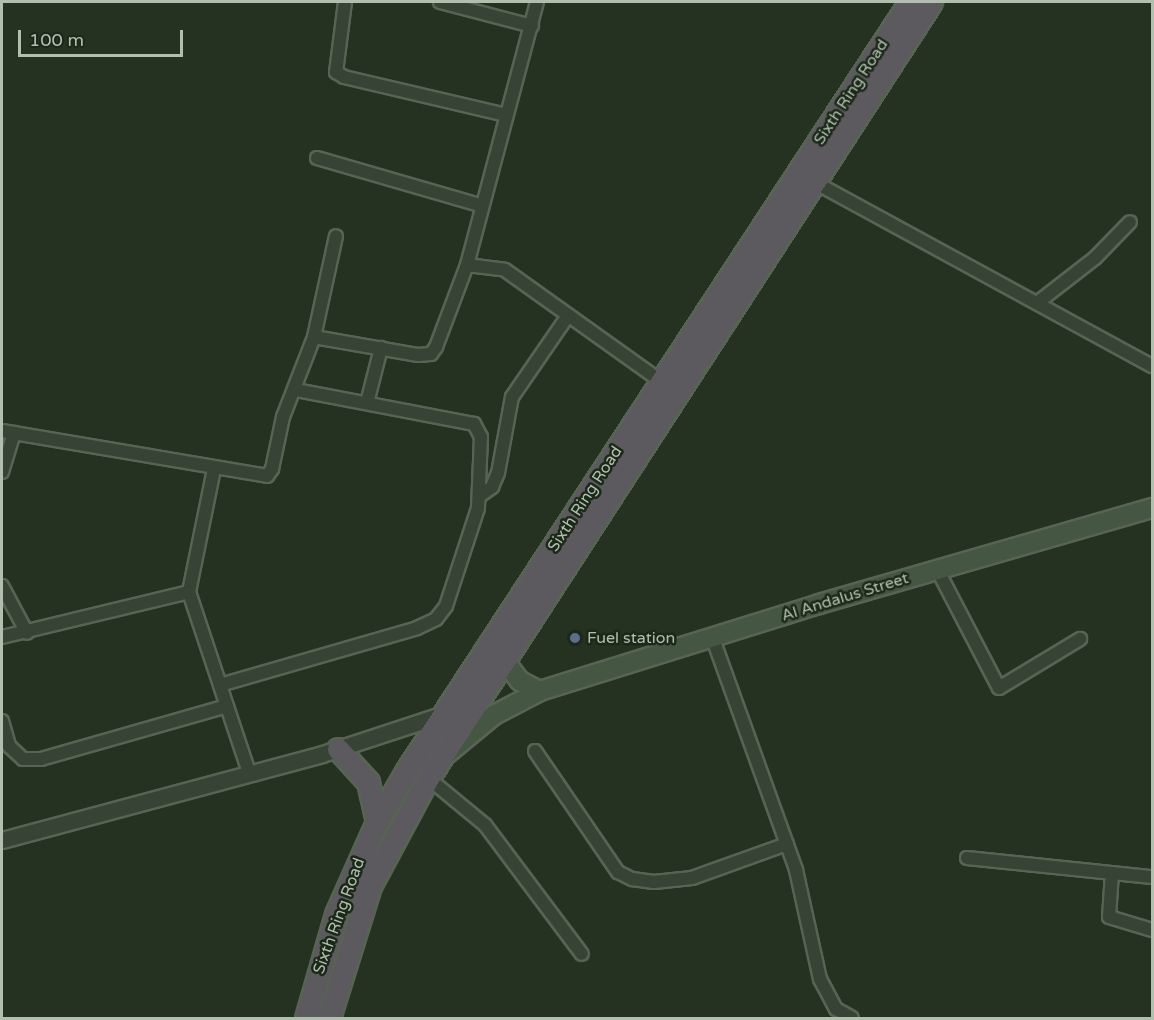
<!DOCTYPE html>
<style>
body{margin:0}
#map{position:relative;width:1154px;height:1020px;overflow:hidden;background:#253221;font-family:"Varela Round",sans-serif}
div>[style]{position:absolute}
.roads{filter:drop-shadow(2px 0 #576454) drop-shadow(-2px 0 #576454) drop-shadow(0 2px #576454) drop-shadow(0 -2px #576454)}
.minor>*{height:12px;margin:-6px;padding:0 6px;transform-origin:6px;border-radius:6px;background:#374334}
.tertiary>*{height:15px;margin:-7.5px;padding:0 7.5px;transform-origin:7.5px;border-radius:7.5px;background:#374334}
.secondary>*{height:18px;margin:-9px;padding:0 9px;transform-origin:9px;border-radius:9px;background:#455642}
.trunk>*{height:21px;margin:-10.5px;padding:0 10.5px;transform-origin:10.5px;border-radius:10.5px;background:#5c5a5e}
.dots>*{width:16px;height:16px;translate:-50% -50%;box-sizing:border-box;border:3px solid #1c2819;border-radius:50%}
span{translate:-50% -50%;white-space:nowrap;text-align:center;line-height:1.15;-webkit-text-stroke:5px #1c2819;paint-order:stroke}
.street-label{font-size:16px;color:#b1c0ae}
.poi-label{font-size:16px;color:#b1c0ae}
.left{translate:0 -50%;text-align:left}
.frame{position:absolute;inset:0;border:3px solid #b1c0ae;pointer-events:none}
.scale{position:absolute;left:18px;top:30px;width:165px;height:27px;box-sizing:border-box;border:3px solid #b1c0ae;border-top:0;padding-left:8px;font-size:18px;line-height:21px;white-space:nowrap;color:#b1c0ae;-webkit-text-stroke:4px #1c2819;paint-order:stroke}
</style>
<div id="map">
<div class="roads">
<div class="minor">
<i style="left:345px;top:2px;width:71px;rotate:97.3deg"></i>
<i style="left:336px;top:72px;width:9px;rotate:32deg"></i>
<i style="left:344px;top:77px;width:166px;rotate:13.2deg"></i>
<i style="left:440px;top:2px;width:95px;rotate:14.6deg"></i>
<i style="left:317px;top:158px;width:170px;rotate:16.1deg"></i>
<i style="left:816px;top:183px;width:383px;rotate:28.6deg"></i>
<i style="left:467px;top:265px;width:38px;rotate:7deg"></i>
<i style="left:505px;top:270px;width:193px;rotate:35.5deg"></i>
<i style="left:1037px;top:303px;width:73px;rotate:-37.8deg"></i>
<i style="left:1095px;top:258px;width:50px;rotate:-45.8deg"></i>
<i style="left:314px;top:337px;width:106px;rotate:9.8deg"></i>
<i style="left:418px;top:355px;width:13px;rotate:-4deg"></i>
<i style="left:431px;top:354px;width:9px;rotate:-54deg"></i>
<i style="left:436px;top:347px;width:88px;rotate:-69.3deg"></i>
<i style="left:467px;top:265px;width:272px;rotate:-75.1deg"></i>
<i style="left:367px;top:403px;width:57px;rotate:-75.7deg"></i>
<i style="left:2px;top:431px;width:269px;rotate:9.6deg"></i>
<i style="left:267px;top:476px;width:9px;rotate:-54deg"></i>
<i style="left:272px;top:469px;width:53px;rotate:-78.1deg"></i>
<i style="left:283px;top:417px;width:86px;rotate:-68.8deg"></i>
<i style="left:314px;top:337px;width:103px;rotate:-77.7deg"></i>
<i style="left:214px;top:469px;width:126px;rotate:101.5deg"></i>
<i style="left:189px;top:592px;width:190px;rotate:71.6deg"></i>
<i style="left:2px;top:472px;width:41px;rotate:-72.9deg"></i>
<i style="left:481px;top:495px;width:14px;rotate:-36deg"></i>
<i style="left:492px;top:487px;width:15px;rotate:-67deg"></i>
<i style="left:498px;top:473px;width:77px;rotate:-79.6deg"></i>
<i style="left:512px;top:397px;width:97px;rotate:-55.5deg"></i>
<i style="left:937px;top:569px;width:134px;rotate:62.5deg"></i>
<i style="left:999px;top:688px;width:95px;rotate:-31.2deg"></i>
<i style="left:2px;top:586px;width:53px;rotate:62deg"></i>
<i style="left:2px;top:637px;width:192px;rotate:-13.5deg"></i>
<i style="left:713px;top:639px;width:245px;rotate:70.2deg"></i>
<i style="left:796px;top:870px;width:112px;rotate:77.6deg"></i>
<i style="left:820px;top:979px;width:34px;rotate:62deg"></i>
<i style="left:836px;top:1009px;width:18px;rotate:29deg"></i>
<i style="left:220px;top:685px;width:205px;rotate:-16.1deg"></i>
<i style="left:417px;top:628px;width:21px;rotate:-25deg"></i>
<i style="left:436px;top:619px;width:16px;rotate:-52deg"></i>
<i style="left:446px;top:606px;width:103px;rotate:-71.9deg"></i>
<i style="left:478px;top:508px;width:71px;rotate:-87.6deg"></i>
<i style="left:481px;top:437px;width:15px;rotate:-118deg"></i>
<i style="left:474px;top:424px;width:181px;rotate:-169.2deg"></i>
<i style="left:2px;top:721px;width:26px;rotate:74deg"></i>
<i style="left:9px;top:746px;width:19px;rotate:43deg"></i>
<i style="left:23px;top:759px;width:18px"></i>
<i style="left:41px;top:759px;width:193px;rotate:-15.9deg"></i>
<i style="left:535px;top:751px;width:147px;rotate:55.6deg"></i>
<i style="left:618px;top:872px;width:16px;rotate:27deg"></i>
<i style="left:632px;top:879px;width:22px;rotate:8deg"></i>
<i style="left:654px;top:882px;width:38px;rotate:-6deg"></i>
<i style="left:692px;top:878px;width:101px;rotate:-19.7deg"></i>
<i style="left:428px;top:778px;width:74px;rotate:39.5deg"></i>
<i style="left:485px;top:825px;width:161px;rotate:53.1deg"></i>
<i style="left:967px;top:858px;width:186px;rotate:5.9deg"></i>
<i style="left:1112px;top:873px;width:44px;rotate:93.9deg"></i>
<i style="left:1109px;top:917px;width:45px;rotate:16.8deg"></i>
</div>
<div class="tertiary">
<i style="left:2px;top:840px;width:331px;rotate:-15deg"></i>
<i style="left:322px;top:754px;width:128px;rotate:-18.2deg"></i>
</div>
<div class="secondary">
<i style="left:504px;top:660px;width:26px;rotate:53deg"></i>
<i style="left:520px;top:681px;width:22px;rotate:27deg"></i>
<i style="left:448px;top:753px;width:60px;rotate:-39.6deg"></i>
<i style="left:494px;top:715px;width:52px;rotate:-27.6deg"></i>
<i style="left:540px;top:691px;width:292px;rotate:-17.3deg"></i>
<i style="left:819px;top:604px;width:347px;rotate:-16.1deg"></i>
</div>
<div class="trunk">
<i style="left:338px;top:749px;width:45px;rotate:47.7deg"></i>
<i style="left:368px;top:782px;width:41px;rotate:77.3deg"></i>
<i style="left:306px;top:1018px;width:108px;rotate:-73.9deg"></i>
<i style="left:336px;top:914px;width:101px;rotate:-66deg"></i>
<i style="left:377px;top:822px;width:60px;rotate:-60deg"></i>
<i style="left:407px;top:770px;width:918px;rotate:-56.78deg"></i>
<i style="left:329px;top:1018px;width:138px;rotate:-72.7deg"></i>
<i style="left:370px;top:886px;width:123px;rotate:-61.8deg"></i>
<i style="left:428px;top:778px;width:925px;rotate:-57.05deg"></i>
</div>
</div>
<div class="dots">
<i style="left:575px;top:638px;background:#5c6f8a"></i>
</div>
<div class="street-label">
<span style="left:851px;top:92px;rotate:-57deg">Sixth Ring Road</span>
<span style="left:585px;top:499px;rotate:-57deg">Sixth Ring Road</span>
<span style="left:845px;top:597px;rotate:-17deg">Al Andalus Street</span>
<span style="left:339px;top:916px;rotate:-70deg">Sixth Ring Road</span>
</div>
<div class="poi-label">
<span class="left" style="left:587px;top:638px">Fuel station</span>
</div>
<div class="frame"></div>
<div class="scale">100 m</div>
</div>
